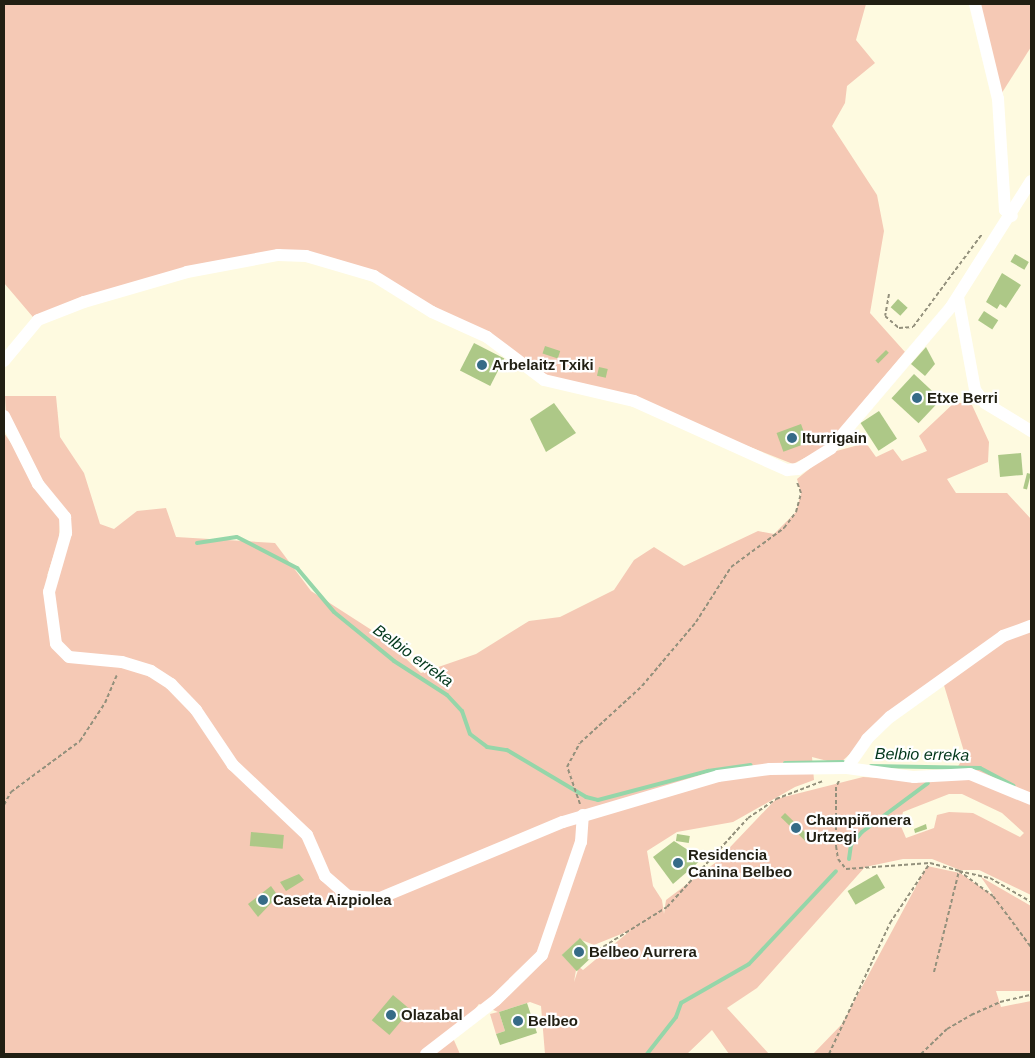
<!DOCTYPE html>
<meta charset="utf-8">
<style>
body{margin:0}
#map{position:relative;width:1035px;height:1058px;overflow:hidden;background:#fefae0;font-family:Helvetica,sans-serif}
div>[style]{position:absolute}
.green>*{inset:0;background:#f5c9b5}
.stream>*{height:4px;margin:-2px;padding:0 2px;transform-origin:2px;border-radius:2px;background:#95d6a9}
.building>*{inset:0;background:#adc887;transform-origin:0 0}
.path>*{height:2px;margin-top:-1px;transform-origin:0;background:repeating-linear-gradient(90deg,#93907c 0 4px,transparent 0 6.5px)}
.street>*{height:12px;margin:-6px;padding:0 6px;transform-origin:6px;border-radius:6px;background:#fff}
.dots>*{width:14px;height:14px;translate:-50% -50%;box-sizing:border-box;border:2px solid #fff;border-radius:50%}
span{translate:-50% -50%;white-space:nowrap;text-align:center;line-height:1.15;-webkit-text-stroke:4.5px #fff;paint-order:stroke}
.poi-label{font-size:15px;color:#211f13;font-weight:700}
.left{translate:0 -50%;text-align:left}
.water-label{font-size:16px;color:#02371b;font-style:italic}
.frame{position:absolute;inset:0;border:5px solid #211f13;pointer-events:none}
</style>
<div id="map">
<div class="green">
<i style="clip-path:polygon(4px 4px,866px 4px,856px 40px,875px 63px,847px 86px,845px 103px,832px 126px,877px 195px,884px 231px,870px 313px,905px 352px,824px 448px,793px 464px,607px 391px,565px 387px,487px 337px,374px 276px,306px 256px,187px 272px,38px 323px,4px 283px)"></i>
<i style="clip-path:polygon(978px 4px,1031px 4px,1031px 47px,998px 99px)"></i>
<i style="clip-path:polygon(evenodd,5px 396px,56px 396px,60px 437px,84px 473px,100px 524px,114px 529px,137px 511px,166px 508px,176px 537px,275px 543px,311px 591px,384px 638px,421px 673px,476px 654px,529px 621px,560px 617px,614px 590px,634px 560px,654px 547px,684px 566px,758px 531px,774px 534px,796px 512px,801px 493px,797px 479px,829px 453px,866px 443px,876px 457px,893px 449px,902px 461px,927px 451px,919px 436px,955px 402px,972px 405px,989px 442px,988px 462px,947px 479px,956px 493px,1007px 493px,1031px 519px,1031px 895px,979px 870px,960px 870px,932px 859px,903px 859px,865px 867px,757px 988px,727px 1008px,769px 1054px,729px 1054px,712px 1030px,687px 1054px,545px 1054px,541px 1006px,530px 1002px,499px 1012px,505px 1031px,496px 1034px,490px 1014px,498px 1012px,479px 1004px,453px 1038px,460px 1054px,4px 1054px,4px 433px,60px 513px,59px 539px,47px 576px,64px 554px,65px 513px,31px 465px,6px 415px,5px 396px,943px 682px,965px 755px,952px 776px,913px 780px,863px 777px,776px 799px,715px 863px,666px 900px,664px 914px,662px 900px,653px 886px,647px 851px,677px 832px,733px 822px,795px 787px,814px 780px,812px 757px,839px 764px,890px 717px,943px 682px,5px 396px,949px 794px,962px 794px,1002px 813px,1024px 833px,1020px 837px,973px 813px,949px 812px,937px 815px,934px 828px,906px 838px,900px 824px,903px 812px,949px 794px,5px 396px,631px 930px,583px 970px,579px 967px,574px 982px,576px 970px,562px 955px,579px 939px,594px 945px,631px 930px)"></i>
<i style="clip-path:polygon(927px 866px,960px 873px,994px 896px,981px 877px,1031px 906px,1031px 991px,996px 991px,1001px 1007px,1031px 1001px,1031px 1054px,813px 1054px,842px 1024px)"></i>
</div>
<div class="stream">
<i style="left:197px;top:543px;width:40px;rotate:-8.5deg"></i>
<i style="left:237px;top:537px;width:68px;rotate:27.3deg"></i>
<i style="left:297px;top:568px;width:57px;rotate:49.9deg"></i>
<i style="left:334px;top:612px;width:77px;rotate:39.2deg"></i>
<i style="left:394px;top:661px;width:63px;rotate:32.7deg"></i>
<i style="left:447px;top:695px;width:22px;rotate:47deg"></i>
<i style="left:462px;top:711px;width:24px;rotate:71deg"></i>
<i style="left:470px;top:734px;width:21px;rotate:37deg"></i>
<i style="left:487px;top:747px;width:20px;rotate:9deg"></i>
<i style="left:507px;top:750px;width:92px;rotate:30.7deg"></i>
<i style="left:586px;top:797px;width:12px;rotate:14deg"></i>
<i style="left:598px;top:800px;width:114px;rotate:-14.8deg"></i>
<i style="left:708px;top:771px;width:43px;rotate:-7.9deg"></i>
<i style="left:785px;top:763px;width:58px;rotate:-1deg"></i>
<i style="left:871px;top:766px;width:109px;rotate:1.1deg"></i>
<i style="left:980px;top:768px;width:38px;rotate:28deg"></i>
<i style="left:849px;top:859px;width:14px;rotate:-82deg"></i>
<i style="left:851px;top:845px;width:17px;rotate:-50deg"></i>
<i style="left:862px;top:832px;width:82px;rotate:-36.6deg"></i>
<i style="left:647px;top:1054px;width:47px;rotate:-51.9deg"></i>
<i style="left:676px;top:1017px;width:15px;rotate:-70deg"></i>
<i style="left:681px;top:1003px;width:78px;rotate:-29.8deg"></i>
<i style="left:749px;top:964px;width:127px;rotate:-46.9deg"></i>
</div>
<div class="building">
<i style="left:1015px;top:254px;width:16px;height:9px;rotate:30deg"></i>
<i style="clip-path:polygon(1002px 273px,1021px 285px,1006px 308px,1000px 304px,997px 309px,986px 302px)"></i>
<i style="left:898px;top:299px;width:13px;height:11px;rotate:42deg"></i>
<i style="left:984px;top:311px;width:17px;height:11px;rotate:33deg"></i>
<i style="left:474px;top:343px;width:34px;height:31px;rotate:27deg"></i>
<i style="left:545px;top:346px;width:16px;height:8px;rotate:18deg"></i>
<i style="clip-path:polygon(926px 347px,935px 364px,925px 376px,911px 364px)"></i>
<i style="left:886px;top:350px;width:4px;height:15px;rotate:45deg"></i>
<i style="left:599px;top:367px;width:9px;height:9px;rotate:13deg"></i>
<i style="left:914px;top:374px;width:37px;height:33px;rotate:43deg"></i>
<i style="clip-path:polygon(554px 403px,576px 433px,546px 452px,530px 419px)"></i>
<i style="left:879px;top:411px;width:33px;height:22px;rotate:57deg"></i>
<i style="left:801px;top:424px;width:20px;height:26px;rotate:70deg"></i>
<i style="left:1021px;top:453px;width:22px;height:23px;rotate:85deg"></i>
<i style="left:1027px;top:473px;width:4px;height:16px;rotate:14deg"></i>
<i style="left:785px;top:813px;width:37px;height:6px;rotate:44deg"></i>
<i style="clip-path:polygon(926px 824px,927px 829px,915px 833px,914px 829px)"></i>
<i style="left:251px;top:832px;width:33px;height:14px;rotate:5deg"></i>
<i style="left:677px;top:834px;width:13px;height:7px;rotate:9deg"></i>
<i style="clip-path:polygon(674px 841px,702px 859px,673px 884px,653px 857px)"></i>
<i style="clip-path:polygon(299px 874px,304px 880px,286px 891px,280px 882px)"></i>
<i style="left:877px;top:874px;width:16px;height:34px;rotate:60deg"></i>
<i style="clip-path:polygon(271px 886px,278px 896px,258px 917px,248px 904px)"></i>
<i style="left:580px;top:938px;width:22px;height:25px;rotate:47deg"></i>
<i style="left:393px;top:995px;width:23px;height:33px;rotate:40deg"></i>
<i style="clip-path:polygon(527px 1003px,537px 1033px,500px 1045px,496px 1034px,505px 1031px,499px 1012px)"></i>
</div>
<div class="path">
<i style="left:889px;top:294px;width:22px;rotate:100deg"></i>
<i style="left:885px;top:316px;width:18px;rotate:41deg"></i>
<i style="left:899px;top:328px;width:14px;rotate:-4deg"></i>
<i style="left:913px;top:327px;width:116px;rotate:-53.4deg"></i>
<i style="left:839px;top:781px;width:7px;rotate:117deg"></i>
<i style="left:836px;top:787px;width:59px;rotate:90deg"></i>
<i style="left:836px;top:846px;width:13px;rotate:81deg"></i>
<i style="left:838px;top:859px;width:13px;rotate:51deg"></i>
<i style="left:846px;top:869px;width:84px;rotate:-4.1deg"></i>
<i style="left:930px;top:863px;width:30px;rotate:15deg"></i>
<i style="left:959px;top:871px;width:42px;rotate:36.3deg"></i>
<i style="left:993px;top:896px;width:64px;rotate:53.3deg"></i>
<i style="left:580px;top:804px;width:39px;rotate:-109deg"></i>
<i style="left:567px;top:767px;width:27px;rotate:-62deg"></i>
<i style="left:580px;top:743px;width:84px;rotate:-42.6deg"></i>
<i style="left:642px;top:686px;width:84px;rotate:-49.8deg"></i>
<i style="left:696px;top:622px;width:65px;rotate:-57.5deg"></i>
<i style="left:731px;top:567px;width:66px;rotate:-36.3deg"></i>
<i style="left:784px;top:528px;width:20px;rotate:-53deg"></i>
<i style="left:796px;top:512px;width:20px;rotate:-75deg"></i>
<i style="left:801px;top:493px;width:12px;rotate:-110deg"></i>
<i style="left:4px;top:805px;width:15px;rotate:-62deg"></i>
<i style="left:11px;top:792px;width:86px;rotate:-36.5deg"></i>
<i style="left:80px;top:741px;width:45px;rotate:-56.7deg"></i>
<i style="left:105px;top:703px;width:30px;rotate:-67deg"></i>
<i style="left:598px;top:950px;width:81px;rotate:-31.9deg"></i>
<i style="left:667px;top:907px;width:120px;rotate:-47.7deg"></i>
<i style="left:748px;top:818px;width:34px;rotate:-34deg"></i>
<i style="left:776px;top:799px;width:50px;rotate:-21deg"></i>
<i style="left:934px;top:972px;width:104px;rotate:-76.1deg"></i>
<i style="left:959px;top:871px;width:32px;rotate:13deg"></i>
<i style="left:990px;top:878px;width:48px;rotate:30.3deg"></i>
<i style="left:829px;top:1054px;width:145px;rotate:-65deg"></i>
<i style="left:890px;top:923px;width:72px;rotate:-56.3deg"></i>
<i style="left:921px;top:1054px;width:36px;rotate:-44deg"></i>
<i style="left:947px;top:1029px;width:28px;rotate:-30deg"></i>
<i style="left:971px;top:1015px;width:32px;rotate:-24deg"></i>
<i style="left:1000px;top:1002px;width:32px;rotate:-13deg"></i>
</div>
<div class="street">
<i style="left:975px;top:4px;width:98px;rotate:76.4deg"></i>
<i style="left:998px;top:99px;width:111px;rotate:86.4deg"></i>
<i style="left:1005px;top:210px;width:9px;rotate:41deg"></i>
<i style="left:958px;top:297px;width:95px;rotate:79.6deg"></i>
<i style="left:975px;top:390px;width:16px;rotate:52deg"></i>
<i style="left:985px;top:403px;width:54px;rotate:31.3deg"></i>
<i style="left:4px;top:361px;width:53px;rotate:-50.3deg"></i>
<i style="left:38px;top:320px;width:49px;rotate:-21.4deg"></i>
<i style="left:84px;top:302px;width:107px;rotate:-16.2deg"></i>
<i style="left:187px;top:272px;width:93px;rotate:-10.6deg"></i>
<i style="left:278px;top:255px;width:28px;rotate:2deg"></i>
<i style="left:306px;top:256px;width:71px;rotate:16.4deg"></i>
<i style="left:374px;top:276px;width:68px;rotate:31.8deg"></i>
<i style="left:432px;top:312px;width:60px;rotate:24.4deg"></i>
<i style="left:487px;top:337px;width:71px;rotate:37deg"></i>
<i style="left:544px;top:380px;width:92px;rotate:13.1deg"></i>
<i style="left:634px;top:401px;width:168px;rotate:24.3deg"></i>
<i style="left:787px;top:470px;width:11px;rotate:-5deg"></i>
<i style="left:798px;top:469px;width:39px;rotate:-32deg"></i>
<i style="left:831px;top:448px;width:185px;rotate:-49.6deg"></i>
<i style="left:951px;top:307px;width:149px;rotate:-57.6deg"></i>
<i style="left:4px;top:416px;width:76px;rotate:63.4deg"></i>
<i style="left:38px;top:484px;width:43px;rotate:50.7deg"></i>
<i style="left:65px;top:517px;width:16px;rotate:86deg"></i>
<i style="left:66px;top:533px;width:61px;rotate:106.1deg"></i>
<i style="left:49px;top:592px;width:52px;rotate:82.3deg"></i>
<i style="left:56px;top:644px;width:18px;rotate:45deg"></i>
<i style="left:69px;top:657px;width:53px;rotate:5.4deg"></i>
<i style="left:122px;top:662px;width:30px;rotate:17deg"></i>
<i style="left:151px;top:671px;width:24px;rotate:33deg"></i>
<i style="left:171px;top:684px;width:36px;rotate:46deg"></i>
<i style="left:196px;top:710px;width:66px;rotate:56.1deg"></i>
<i style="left:233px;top:765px;width:102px;rotate:43.4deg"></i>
<i style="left:307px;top:835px;width:45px;rotate:66.3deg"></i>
<i style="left:325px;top:876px;width:30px;rotate:41deg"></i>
<i style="left:348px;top:896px;width:32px;rotate:4deg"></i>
<i style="left:380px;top:898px;width:198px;rotate:-22.6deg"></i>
<i style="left:563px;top:822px;width:162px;rotate:-16.5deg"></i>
<i style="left:718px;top:776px;width:52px;rotate:-7.7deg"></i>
<i style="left:770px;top:769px;width:77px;rotate:-0.7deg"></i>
<i style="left:847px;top:768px;width:68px;rotate:7.7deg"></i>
<i style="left:914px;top:777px;width:56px;rotate:-3.1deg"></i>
<i style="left:970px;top:774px;width:66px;rotate:22.3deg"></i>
<i style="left:847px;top:768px;width:35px;rotate:-55deg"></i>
<i style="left:867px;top:739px;width:32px;rotate:-44deg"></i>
<i style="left:890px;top:717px;width:139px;rotate:-35.6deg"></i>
<i style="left:1003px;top:636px;width:30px;rotate:-20deg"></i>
<i style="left:426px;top:1054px;width:88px;rotate:-37.6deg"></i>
<i style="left:496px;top:1000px;width:64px;rotate:-44.4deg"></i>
<i style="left:542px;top:955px;width:120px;rotate:-71deg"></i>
<i style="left:581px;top:842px;width:27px;rotate:-86deg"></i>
</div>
<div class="dots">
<i style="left:482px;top:365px;background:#366b87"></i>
<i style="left:917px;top:398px;background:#366b87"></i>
<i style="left:792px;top:438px;background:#366b87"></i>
<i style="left:796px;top:828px;background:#366b87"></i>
<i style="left:678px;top:863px;background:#366b87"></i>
<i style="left:263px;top:900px;background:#366b87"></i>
<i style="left:579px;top:952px;background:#366b87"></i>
<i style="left:391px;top:1015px;background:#366b87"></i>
<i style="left:518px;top:1021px;background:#366b87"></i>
</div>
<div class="poi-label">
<span class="left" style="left:492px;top:365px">Arbelaitz Txiki</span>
<span class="left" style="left:927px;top:398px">Etxe Berri</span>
<span class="left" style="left:802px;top:438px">Iturrigain</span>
<span class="left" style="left:806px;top:828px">Champiñonera<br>Urtzegi</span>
<span class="left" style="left:688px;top:863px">Residencia<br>Canina Belbeo</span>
<span class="left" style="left:273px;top:900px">Caseta Aizpiolea</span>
<span class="left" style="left:589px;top:952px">Belbeo Aurrera</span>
<span class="left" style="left:401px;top:1015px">Olazabal</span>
<span class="left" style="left:528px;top:1021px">Belbeo</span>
</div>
<div class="water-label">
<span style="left:413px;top:656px;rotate:36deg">Belbio erreka</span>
<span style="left:922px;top:755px;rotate:1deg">Belbio erreka</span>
</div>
<div class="frame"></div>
</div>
